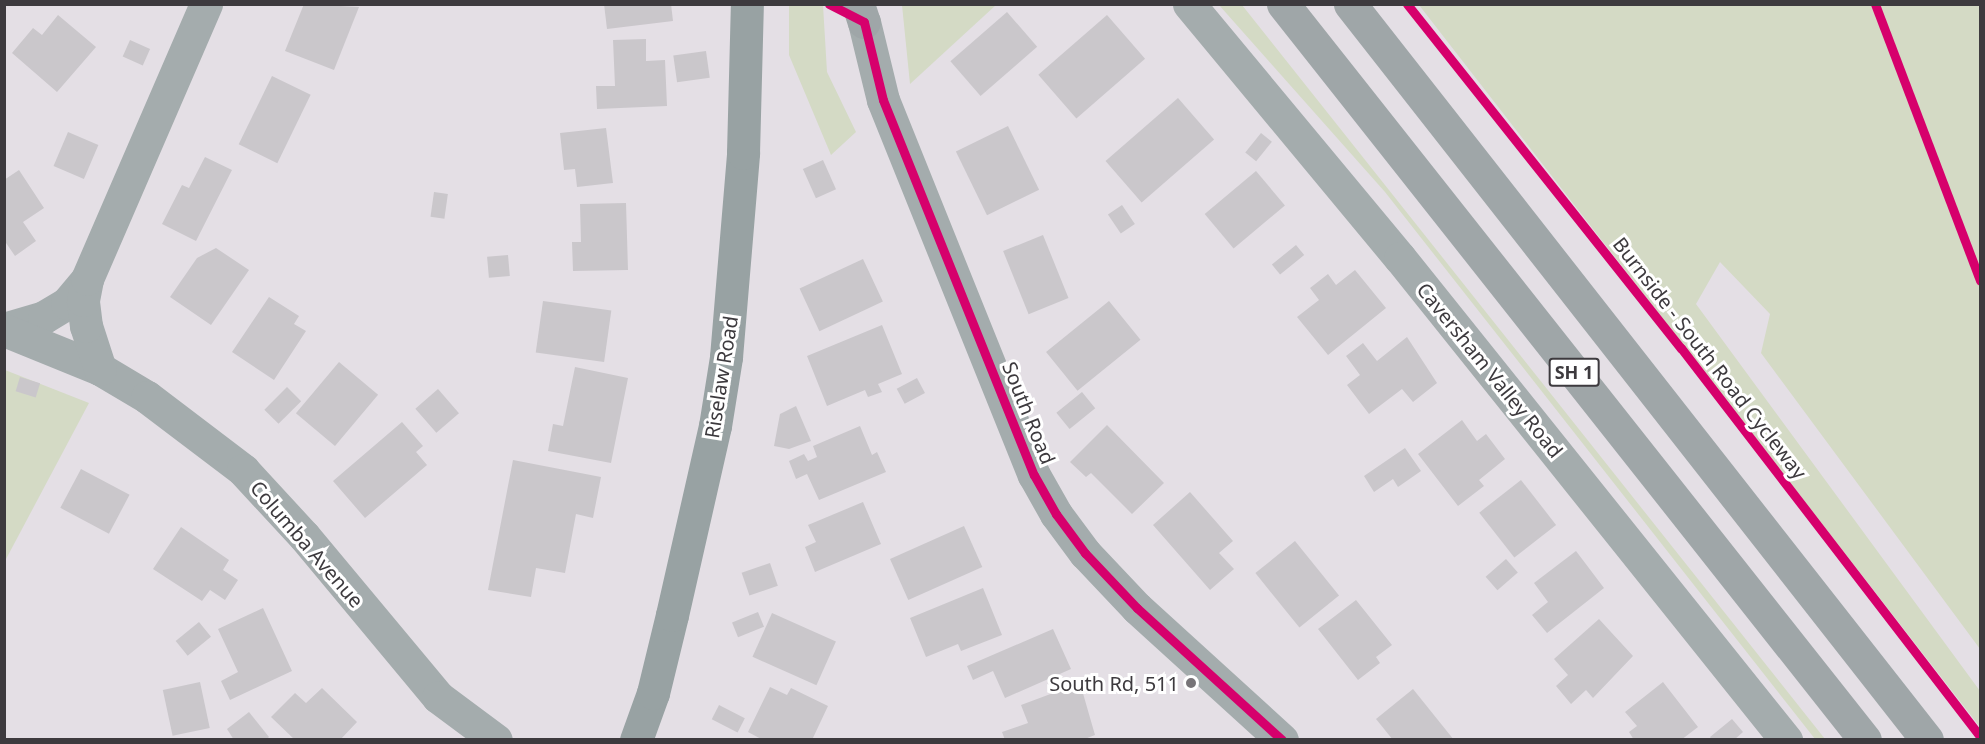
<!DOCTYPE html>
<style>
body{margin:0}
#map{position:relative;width:1985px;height:744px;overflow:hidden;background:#e4dfe5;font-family:"Noto Sans",sans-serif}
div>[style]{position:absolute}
.green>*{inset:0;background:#d4dac5}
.building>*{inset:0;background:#cac7cb;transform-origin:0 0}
.minor>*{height:33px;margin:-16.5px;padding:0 16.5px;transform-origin:16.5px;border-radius:16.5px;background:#a4acad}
.tertiary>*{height:33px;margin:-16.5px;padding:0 16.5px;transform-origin:16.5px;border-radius:16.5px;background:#a4acad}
.secondary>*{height:33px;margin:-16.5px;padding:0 16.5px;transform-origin:16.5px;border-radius:16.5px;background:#98a2a3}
.trunk>*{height:33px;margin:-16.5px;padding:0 16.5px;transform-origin:16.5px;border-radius:16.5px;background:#9fa6a8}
.cycleway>*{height:9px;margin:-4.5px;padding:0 4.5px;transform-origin:4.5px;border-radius:4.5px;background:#d6006c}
.dots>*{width:16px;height:16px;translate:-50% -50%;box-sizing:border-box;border:3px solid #fff;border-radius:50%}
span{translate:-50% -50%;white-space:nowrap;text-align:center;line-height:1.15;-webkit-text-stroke:6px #fff;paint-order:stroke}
.shield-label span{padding:2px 4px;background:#fff;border:2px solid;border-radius:4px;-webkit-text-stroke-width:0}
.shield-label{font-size:18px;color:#3d3a3e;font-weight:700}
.street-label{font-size:20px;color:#3d3a3e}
.poi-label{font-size:20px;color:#3d3a3e}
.right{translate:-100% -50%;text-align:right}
.frame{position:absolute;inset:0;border:6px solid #3d3a3e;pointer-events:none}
</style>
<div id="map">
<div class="green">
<i style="clip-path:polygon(789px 5px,823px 5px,827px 72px,856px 132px,831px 155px,789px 55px)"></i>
<i style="clip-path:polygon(902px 5px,902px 4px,996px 5px,910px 84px)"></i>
<i style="clip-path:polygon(1219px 5px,1242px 5px,1825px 739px,1815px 739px,1385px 192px)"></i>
<i style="clip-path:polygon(1419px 5px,1980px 5px,1980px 649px,1761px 353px,1770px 314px,1720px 262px,1696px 304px,1980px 691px,1980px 727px)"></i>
<i style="clip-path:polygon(5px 370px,89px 403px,5px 561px)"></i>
</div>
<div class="building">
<i style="clip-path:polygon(304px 4px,359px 7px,334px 70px,285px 51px)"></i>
<i style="clip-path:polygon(604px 4px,671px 4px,673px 21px,607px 29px)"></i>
<i style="left:1007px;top:12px;width:46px;height:75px;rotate:49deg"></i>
<i style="clip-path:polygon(58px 15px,96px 47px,57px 92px,12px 53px,33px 28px,42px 35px)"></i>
<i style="left:1107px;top:15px;width:58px;height:91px;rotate:49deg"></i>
<i style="clip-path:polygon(646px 39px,646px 61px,665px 60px,667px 106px,597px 109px,596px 86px,615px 86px,613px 40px)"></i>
<i style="left:130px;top:40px;width:22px;height:18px;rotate:24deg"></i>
<i style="left:706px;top:51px;width:27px;height:33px;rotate:82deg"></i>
<i style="left:272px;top:76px;width:43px;height:76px;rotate:26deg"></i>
<i style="left:1178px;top:98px;width:55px;height:96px;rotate:49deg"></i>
<i style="left:1008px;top:126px;width:71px;height:58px;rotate:64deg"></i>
<i style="clip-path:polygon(606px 128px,613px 183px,577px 187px,575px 169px,564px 170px,560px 133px)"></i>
<i style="left:68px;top:132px;width:33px;height:37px;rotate:23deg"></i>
<i style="left:1261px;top:133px;width:14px;height:25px;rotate:39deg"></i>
<i style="clip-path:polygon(205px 157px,232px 170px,196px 241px,162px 224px,182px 185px,189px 188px)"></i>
<i style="left:823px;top:160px;width:32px;height:22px;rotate:66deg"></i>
<i style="clip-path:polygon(19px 170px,44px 208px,23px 222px,36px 241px,15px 256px,4px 240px,4px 180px)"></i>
<i style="left:1256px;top:171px;width:45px;height:67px;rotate:50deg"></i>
<i style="left:434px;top:192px;width:14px;height:25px;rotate:8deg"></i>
<i style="clip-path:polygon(626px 203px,628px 270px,573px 271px,572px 242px,581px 242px,580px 204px)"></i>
<i style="left:1122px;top:205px;width:23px;height:17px;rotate:56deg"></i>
<i style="left:1043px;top:235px;width:68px;height:43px;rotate:68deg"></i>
<i style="left:1296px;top:245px;width:13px;height:31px;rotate:51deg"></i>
<i style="clip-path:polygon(216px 248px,249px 270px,211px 325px,170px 297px,197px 258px)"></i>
<i style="left:508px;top:255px;width:21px;height:21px;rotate:85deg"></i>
<i style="left:863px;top:259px;width:47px;height:70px;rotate:65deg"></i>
<i style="clip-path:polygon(1355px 270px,1386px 308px,1328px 355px,1297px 317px,1319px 300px,1310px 288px,1328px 274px,1336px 285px)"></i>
<i style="clip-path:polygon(269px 297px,299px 316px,294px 324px,306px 331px,274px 380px,232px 352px)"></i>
<i style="left:543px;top:301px;width:69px;height:52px;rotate:8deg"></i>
<i style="left:1109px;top:301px;width:50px;height:81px;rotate:51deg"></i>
<i style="clip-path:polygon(882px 325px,902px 374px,878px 384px,882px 392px,868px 397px,865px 390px,827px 406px,807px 356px)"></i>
<i style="clip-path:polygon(1407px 337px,1437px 383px,1413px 402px,1402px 389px,1369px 414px,1347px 385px,1360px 375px,1346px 356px,1363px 343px,1377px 361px)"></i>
<i style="left:339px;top:362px;width:51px;height:67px;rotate:40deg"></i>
<i style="clip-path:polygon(575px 367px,628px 378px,611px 463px,548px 451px,553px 424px,563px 426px)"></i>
<i style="left:20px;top:377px;width:21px;height:15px;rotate:17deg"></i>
<i style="left:917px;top:378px;width:17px;height:23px;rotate:62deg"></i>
<i style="left:287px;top:387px;width:20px;height:32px;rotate:45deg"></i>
<i style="left:438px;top:389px;width:32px;height:30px;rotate:49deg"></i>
<i style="left:1082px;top:392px;width:21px;height:33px;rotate:51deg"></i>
<i style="clip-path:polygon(796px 406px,811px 441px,789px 449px,774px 446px,780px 414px)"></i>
<i style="clip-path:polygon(1462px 420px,1477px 441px,1486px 434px,1505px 459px,1479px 480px,1484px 486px,1458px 506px,1418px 454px)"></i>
<i style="clip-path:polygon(402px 422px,423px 446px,416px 452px,427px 465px,365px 518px,333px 481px)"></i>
<i style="clip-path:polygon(1107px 425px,1164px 483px,1132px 514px,1091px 473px,1086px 477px,1070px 462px)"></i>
<i style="clip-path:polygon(860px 426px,872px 455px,877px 452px,886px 472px,819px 500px,807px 474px,796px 479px,789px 461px,804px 454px,808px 461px,817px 457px,813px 446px)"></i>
<i style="clip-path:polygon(1405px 448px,1421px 471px,1398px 487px,1393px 479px,1374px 492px,1364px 476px)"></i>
<i style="clip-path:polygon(513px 460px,601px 477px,593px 518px,576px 514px,565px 573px,536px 568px,531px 597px,488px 590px)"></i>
<i style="left:81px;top:469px;width:55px;height:44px;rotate:28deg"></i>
<i style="left:1521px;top:480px;width:57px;height:53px;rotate:52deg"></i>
<i style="clip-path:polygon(1190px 492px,1233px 541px,1219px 553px,1234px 569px,1210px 590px,1153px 525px)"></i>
<i style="clip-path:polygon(863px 502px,881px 544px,815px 572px,805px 547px,816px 542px,808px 525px)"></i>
<i style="left:964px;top:526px;width:45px;height:81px;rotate:66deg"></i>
<i style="clip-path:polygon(181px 527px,229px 560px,223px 570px,238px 580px,225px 600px,210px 590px,202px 601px,153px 569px)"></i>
<i style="left:1295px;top:541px;width:70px;height:51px;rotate:51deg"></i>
<i style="clip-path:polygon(1576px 551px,1604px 588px,1547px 633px,1532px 615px,1548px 602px,1534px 583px)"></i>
<i style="left:1506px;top:559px;width:18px;height:27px;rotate:49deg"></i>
<i style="left:770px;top:563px;width:24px;height:30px;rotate:71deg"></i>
<i style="clip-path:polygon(983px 588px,1002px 635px,961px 651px,958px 644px,926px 657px,910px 618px)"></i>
<i style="clip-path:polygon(1356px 600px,1392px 645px,1376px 657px,1380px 663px,1358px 680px,1318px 629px)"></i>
<i style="clip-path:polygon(263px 608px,292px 671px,230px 700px,221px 681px,238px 672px,218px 629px)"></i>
<i style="left:758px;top:612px;width:16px;height:28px;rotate:68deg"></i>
<i style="left:772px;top:613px;width:70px;height:48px;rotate:24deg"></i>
<i style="clip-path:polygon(1599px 619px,1633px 656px,1593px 698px,1586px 690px,1571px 704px,1556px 686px,1568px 675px,1554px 659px)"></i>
<i style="left:199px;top:622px;width:19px;height:30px;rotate:51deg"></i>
<i style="clip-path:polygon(1053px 629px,1071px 669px,1005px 698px,993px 671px,973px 680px,967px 666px)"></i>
<i style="left:200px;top:682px;width:47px;height:38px;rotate:78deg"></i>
<i style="clip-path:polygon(1663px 682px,1698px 727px,1681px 740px,1634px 740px,1629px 732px,1637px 726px,1625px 712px)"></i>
<i style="clip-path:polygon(1080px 683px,1095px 735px,1082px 740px,1005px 740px,1002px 732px,1028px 723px,1021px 705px)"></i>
<i style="clip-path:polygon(770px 687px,787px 695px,791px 688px,828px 706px,812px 740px,763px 740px,748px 732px)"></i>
<i style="clip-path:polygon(322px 688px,357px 722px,340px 740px,295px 740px,271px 717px,295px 693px,306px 703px)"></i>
<i style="clip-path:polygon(1413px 689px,1454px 740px,1393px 740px,1376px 719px)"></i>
<i style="left:719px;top:705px;width:29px;height:16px;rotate:27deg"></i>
<i style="clip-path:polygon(249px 712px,269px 737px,266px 740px,234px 740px,227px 729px)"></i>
<i style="clip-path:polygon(1732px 719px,1743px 732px,1734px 740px,1712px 740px,1710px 737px)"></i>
</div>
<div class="minor">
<i style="left:1189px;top:4px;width:330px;rotate:50.3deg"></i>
<i style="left:1400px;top:258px;width:618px;rotate:51.31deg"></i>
<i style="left:4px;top:329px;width:42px;rotate:-16.7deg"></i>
<i style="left:44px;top:317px;width:27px;rotate:-31deg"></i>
<i style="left:67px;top:303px;width:31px;rotate:-50deg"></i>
<i style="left:4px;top:330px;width:104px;rotate:22.1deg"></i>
<i style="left:100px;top:369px;width:55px;rotate:30.8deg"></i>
<i style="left:147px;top:397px;width:121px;rotate:37.2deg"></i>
<i style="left:243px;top:470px;width:90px;rotate:47.3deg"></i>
<i style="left:304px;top:536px;width:209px;rotate:50.2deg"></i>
<i style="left:438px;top:697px;width:72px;rotate:36.6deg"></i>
<i style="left:100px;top:369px;width:45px;rotate:-108deg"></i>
<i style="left:86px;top:326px;width:26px;rotate:-97deg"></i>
<i style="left:83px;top:300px;width:21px;rotate:-79deg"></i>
<i style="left:87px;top:279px;width:300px;rotate:-66.6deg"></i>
</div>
<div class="tertiary">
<i style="left:864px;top:22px;width:80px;rotate:76.3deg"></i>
<i style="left:883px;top:100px;width:404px;rotate:68.1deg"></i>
<i style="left:1034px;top:475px;width:45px;rotate:60.6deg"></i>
<i style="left:1056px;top:514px;width:49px;rotate:53.4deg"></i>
<i style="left:1085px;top:553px;width:76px;rotate:46.6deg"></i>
<i style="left:1137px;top:608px;width:196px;rotate:42.3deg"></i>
</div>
<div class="secondary">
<i style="left:636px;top:740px;width:50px;rotate:-70.1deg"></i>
<i style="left:653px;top:693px;width:80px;rotate:-76.3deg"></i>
<i style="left:672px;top:615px;width:194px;rotate:-77.2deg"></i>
<i style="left:715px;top:426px;width:70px;rotate:-80.9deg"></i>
<i style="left:726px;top:357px;width:205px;rotate:-85.2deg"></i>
<i style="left:743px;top:153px;width:149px;rotate:-88.5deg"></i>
</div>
<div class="trunk">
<i style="left:858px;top:4px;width:19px;rotate:72deg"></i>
<i style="left:1283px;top:4px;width:938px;rotate:51.66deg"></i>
<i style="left:1350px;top:4px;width:935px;rotate:51.9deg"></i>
</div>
<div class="cycleway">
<i style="left:829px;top:4px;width:39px;rotate:27deg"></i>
<i style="left:864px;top:22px;width:80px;rotate:76.3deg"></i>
<i style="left:883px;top:100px;width:404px;rotate:68.1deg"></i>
<i style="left:1034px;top:475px;width:45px;rotate:60.6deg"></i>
<i style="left:1056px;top:514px;width:49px;rotate:53.4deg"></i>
<i style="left:1085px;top:553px;width:76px;rotate:46.6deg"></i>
<i style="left:1137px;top:608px;width:196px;rotate:42.3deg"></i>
<i style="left:1407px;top:4px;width:440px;rotate:51.5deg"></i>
<i style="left:1681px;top:348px;width:490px;rotate:52.4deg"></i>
<i style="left:1875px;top:4px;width:296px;rotate:69.2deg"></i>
</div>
<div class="dots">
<i style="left:1191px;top:683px;background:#777478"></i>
</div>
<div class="shield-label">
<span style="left:1574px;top:372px">SH 1</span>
</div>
<div class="street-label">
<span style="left:1710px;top:358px;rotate:52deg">Burnside - South Road Cycleway</span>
<span style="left:1490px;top:370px;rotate:51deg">Caversham Valley Road</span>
<span style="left:721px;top:377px;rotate:-81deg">Riselaw Road</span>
<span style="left:1029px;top:413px;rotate:68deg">South Road</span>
<span style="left:307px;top:544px;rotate:49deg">Columba Avenue</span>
</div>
<div class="poi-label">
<span class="right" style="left:1179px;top:683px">South Rd, 511</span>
</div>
<div class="frame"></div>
</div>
